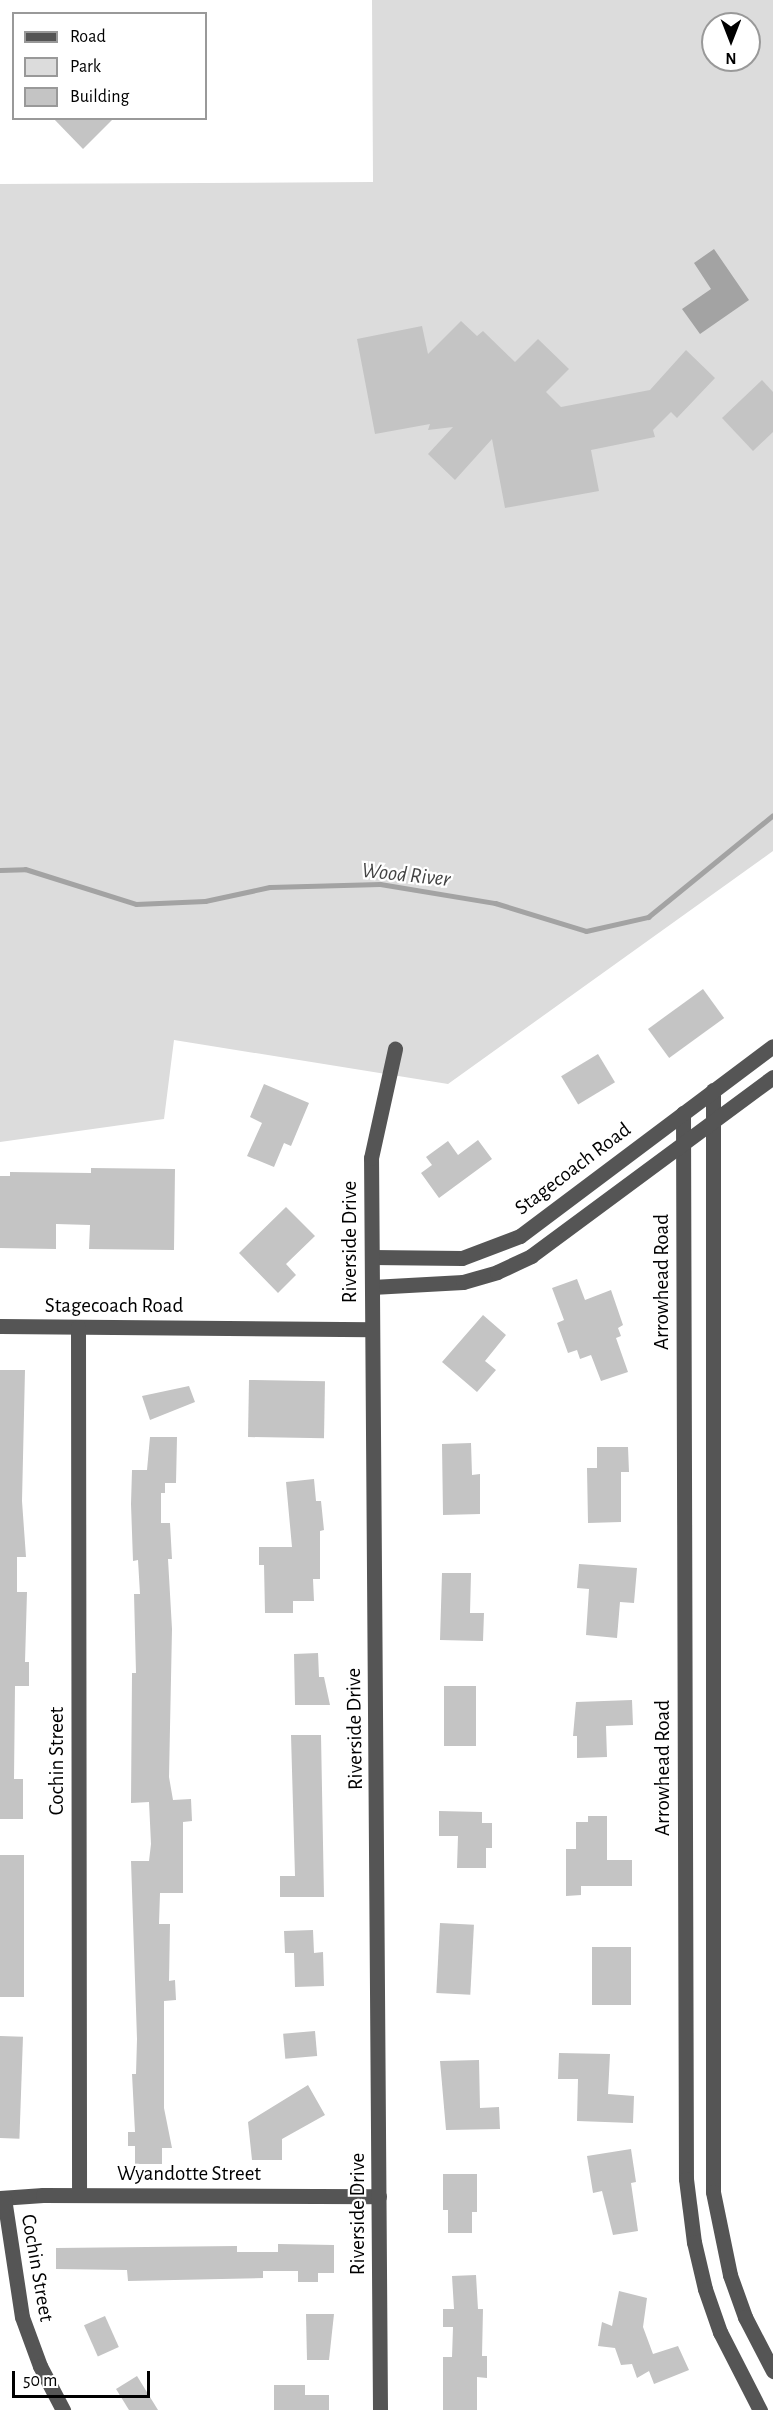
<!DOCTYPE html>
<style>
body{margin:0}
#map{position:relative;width:773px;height:2410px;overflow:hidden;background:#fff;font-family:"Alegreya Sans",sans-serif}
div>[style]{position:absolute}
.green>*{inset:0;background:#dcdcdc}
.water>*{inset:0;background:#a3a3a3}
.stream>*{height:5px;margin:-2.5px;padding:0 2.5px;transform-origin:2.5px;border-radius:2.5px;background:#a3a3a3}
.building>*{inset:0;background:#c4c4c4;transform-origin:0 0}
.minor>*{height:15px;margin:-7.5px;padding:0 7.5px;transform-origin:7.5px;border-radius:7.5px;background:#555}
span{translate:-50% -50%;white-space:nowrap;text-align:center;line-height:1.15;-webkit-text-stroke:4.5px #fff;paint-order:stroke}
.street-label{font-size:21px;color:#000}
.water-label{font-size:22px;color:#444;font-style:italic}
.legend{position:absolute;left:12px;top:12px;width:195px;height:108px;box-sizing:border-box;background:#fff;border:2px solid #999;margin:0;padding:8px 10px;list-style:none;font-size:18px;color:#000}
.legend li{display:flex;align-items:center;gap:12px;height:30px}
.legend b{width:30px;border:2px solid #999}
.north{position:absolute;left:701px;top:12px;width:60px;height:60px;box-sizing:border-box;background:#fff;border:2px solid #999;border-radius:50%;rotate:180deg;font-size:16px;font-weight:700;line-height:24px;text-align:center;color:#000}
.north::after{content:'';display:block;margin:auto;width:21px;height:27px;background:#000;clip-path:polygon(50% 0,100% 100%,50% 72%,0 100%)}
.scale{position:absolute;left:12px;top:2371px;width:138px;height:27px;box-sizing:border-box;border:3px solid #000;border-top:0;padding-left:8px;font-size:18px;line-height:21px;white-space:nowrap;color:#000;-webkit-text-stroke:4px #fff;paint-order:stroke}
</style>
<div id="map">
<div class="green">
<i style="clip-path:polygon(evenodd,372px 0,773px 0,773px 851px,448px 1084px,174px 1040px,164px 1119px,0 1142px,0 184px,373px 182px,372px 0,713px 24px,749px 24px,749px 60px,713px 60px,713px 24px)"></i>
</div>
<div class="water">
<i style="clip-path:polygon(714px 249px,749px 300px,700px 334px,682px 309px,711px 289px,694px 263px)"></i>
</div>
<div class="stream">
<i style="left:0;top:870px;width:25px;rotate:-2deg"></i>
<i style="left:25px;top:869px;width:116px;rotate:17.5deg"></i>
<i style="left:136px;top:904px;width:69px;rotate:-2.5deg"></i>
<i style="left:205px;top:901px;width:66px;rotate:-12.2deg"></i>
<i style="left:270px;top:887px;width:110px;rotate:-1.6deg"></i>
<i style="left:380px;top:884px;width:117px;rotate:9.4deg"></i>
<i style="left:495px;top:903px;width:95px;rotate:17.1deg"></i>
<i style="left:586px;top:931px;width:64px;rotate:-12.7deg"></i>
<i style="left:648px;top:917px;width:161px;rotate:-39.2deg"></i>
</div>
<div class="building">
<i style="clip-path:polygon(53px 118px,114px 118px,83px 149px)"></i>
<i style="clip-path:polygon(461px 321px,477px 336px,483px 331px,515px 362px,538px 339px,569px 369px,546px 392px,561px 407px,650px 390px,686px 350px,715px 378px,677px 418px,671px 412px,653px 430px,655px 437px,591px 450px,599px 491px,505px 508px,492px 439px,455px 480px,428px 454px,453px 427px,428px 430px,430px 424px,375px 434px,357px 339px,422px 326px,428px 354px)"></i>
<i style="clip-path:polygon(762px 380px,773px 392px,773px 432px,753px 451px,722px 418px)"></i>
<i style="left:703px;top:989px;width:36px;height:68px;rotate:54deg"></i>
<i style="left:598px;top:1054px;width:33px;height:43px;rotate:59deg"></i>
<i style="clip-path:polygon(264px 1084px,309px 1103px,291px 1146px,284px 1143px,274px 1167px,247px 1156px,262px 1123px,250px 1117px)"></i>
<i style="clip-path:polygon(478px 1140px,492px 1159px,439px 1198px,421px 1173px,432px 1165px,426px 1157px,448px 1141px,458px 1155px)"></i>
<i style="clip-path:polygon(91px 1168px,175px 1169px,174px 1250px,89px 1249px,90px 1225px,56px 1224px,56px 1249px,0 1248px,0 1176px,10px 1176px,10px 1172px,91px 1173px)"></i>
<i style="clip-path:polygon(286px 1207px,315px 1236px,286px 1264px,296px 1275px,278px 1293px,239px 1253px)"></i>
<i style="clip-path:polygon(577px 1279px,585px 1300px,611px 1290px,623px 1325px,618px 1328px,621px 1336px,616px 1338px,628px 1372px,601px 1381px,591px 1355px,580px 1359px,577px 1350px,568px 1353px,557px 1323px,564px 1320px,552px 1288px)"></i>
<i style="clip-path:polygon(483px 1315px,506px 1335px,485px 1361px,496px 1370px,477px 1392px,442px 1362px)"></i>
<i style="clip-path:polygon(0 1370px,25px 1370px,22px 1501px,26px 1557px,17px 1557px,17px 1592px,27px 1592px,25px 1662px,29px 1662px,29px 1686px,15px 1686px,14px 1779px,23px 1779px,23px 1819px,0 1819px)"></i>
<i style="left:249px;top:1380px;width:76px;height:57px;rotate:1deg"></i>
<i style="clip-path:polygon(189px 1386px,195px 1402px,150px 1420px,142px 1396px)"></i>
<i style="clip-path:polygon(150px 1437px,177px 1437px,176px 1483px,165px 1483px,165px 1493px,161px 1493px,161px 1523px,170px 1523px,172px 1559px,168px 1559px,172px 1629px,169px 1777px,173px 1800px,191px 1799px,192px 1821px,183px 1822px,183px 1893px,160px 1893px,159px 1924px,170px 1924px,169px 1981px,175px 1980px,176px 2000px,164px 2001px,164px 2108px,172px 2148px,162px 2148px,162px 2164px,135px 2164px,135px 2146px,128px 2146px,128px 2132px,135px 2132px,132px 2074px,136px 2074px,137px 2039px,131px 1861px,149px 1861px,151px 1844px,149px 1802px,131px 1803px,132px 1673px,136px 1673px,134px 1594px,140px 1594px,138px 1560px,133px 1561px,131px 1504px,132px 1470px,147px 1470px)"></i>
<i style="clip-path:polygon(471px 1443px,472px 1475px,480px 1474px,480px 1514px,443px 1515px,442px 1444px)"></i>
<i style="clip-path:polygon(597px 1447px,628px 1447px,629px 1472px,621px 1472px,621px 1522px,588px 1523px,587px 1468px,597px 1468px)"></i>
<i style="clip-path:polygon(314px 1479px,316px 1501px,321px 1501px,324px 1530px,320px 1531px,320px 1579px,313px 1579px,314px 1601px,293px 1601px,293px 1613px,265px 1613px,264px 1565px,259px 1565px,259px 1547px,292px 1547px,286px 1482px)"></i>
<i style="clip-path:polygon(579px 1564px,637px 1568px,634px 1603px,620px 1602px,617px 1638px,586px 1635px,589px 1589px,577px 1588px)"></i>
<i style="clip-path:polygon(442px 1573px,471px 1573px,470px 1613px,484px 1613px,483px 1641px,440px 1640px)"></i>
<i style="clip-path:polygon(318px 1653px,319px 1677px,324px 1677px,330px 1705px,295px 1705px,294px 1654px)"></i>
<i style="left:444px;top:1686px;width:32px;height:60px"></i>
<i style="clip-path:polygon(632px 1700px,633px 1725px,606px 1726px,607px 1757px,577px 1758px,577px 1736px,573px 1736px,576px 1702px)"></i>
<i style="clip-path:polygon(291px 1735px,321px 1735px,324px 1897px,280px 1897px,280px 1876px,295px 1876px)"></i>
<i style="clip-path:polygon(439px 1811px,482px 1812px,482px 1823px,492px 1823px,492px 1848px,486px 1848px,486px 1868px,457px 1868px,458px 1836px,439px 1836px)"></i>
<i style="clip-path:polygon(588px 1816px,607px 1816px,607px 1860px,632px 1860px,632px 1886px,581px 1886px,581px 1895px,566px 1896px,566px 1849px,576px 1849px,576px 1822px,588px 1822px)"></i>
<i style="left:0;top:1855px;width:24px;height:142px"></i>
<i style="left:440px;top:1923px;width:34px;height:70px;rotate:3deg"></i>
<i style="clip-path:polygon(313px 1930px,314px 1953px,323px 1952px,324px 1986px,295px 1987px,294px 1953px,285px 1953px,284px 1931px)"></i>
<i style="left:592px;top:1947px;width:39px;height:58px"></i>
<i style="left:315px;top:2031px;width:25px;height:32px;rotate:85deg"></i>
<i style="left:0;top:2036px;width:23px;height:102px;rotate:2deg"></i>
<i style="clip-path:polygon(559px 2053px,610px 2054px,608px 2094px,634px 2096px,633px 2123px,577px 2121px,578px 2079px,558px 2079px)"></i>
<i style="clip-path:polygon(479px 2060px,480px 2108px,499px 2107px,500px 2129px,446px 2130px,440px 2061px)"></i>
<i style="clip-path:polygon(308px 2085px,325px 2115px,282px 2139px,282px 2160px,252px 2160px,248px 2122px)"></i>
<i style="clip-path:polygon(631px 2149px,636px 2182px,631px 2183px,638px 2231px,613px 2235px,602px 2191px,593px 2193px,587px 2156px)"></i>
<i style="clip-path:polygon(443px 2174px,477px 2174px,477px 2212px,472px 2212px,472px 2233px,448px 2233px,448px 2210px,443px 2210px)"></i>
<i style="clip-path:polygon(278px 2244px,334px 2245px,334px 2273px,318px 2273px,318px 2282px,298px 2282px,298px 2271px,263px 2271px,263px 2278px,128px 2281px,127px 2270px,56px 2269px,56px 2248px,237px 2246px,237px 2252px,278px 2252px)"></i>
<i style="clip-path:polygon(476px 2275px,478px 2309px,483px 2309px,482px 2356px,487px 2356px,487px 2378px,477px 2377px,477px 2410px,443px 2410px,443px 2357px,452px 2357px,453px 2327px,443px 2327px,443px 2309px,454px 2309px,452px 2276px)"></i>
<i style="clip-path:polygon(619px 2291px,647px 2298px,643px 2327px,653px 2354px,678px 2346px,689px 2370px,654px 2384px,649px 2371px,637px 2378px,632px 2364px,621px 2365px,615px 2348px,598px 2346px,602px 2322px,612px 2326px)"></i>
<i style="clip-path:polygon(306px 2314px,334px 2314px,329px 2360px,307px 2360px)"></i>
<i style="left:105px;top:2316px;width:34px;height:23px;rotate:66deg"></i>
<i style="clip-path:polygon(137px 2376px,158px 2410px,129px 2410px,116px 2389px)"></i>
<i style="clip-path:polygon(274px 2385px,305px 2385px,305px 2395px,329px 2395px,329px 2410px,274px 2410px)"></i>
</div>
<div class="minor">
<i style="left:713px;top:1090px;width:1102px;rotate:90deg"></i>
<i style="left:713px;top:2192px;width:85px;rotate:78.4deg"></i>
<i style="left:730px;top:2275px;width:45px;rotate:70.3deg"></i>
<i style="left:745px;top:2317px;width:61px;rotate:62.6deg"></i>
<i style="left:683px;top:1113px;width:1066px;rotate:89.84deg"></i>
<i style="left:686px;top:2179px;width:64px;rotate:82.8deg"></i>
<i style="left:694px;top:2242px;width:48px;rotate:76.8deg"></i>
<i style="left:705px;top:2289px;width:46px;rotate:70.8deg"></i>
<i style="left:720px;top:2332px;width:88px;rotate:62.9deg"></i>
<i style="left:372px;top:1257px;width:90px;rotate:0.6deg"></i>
<i style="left:462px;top:1258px;width:62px;rotate:-20.8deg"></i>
<i style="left:520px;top:1236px;width:316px;rotate:-36.9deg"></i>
<i style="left:372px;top:1287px;width:91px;rotate:-3.1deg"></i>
<i style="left:463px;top:1282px;width:35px;rotate:-16deg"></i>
<i style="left:497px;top:1272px;width:38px;rotate:-25deg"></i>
<i style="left:531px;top:1256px;width:301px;rotate:-36.5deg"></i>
<i style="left:0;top:1326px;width:371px;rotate:0.5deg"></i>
<i style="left:78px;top:1327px;width:868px;rotate:89.93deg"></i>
<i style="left:0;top:2198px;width:43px;rotate:-4deg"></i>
<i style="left:43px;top:2195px;width:336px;rotate:0.2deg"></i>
<i style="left:4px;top:2198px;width:120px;rotate:81.4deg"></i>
<i style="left:22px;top:2317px;width:52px;rotate:69.8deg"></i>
<i style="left:40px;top:2366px;width:50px;rotate:62.4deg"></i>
<i style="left:380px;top:2410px;width:1252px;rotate:-90.41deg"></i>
<i style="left:371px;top:1158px;width:112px;rotate:-77.6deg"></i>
</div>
<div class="street-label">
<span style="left:573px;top:1169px;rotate:-37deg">Stagecoach Road</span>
<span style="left:350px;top:1242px;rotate:-90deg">Riverside Drive</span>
<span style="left:662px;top:1282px;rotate:-90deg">Arrowhead Road</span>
<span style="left:114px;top:1306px">Stagecoach Road</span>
<span style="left:355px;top:1729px;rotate:-91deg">Riverside Drive</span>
<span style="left:57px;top:1761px;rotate:-90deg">Cochin Street</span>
<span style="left:663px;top:1768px;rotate:-90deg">Arrowhead Road</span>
<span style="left:189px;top:2174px">Wyandotte Street</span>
<span style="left:358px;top:2214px;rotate:-90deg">Riverside Drive</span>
<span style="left:37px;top:2268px;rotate:80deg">Cochin Street</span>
</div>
<div class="water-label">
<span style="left:406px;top:875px;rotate:6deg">Wood River</span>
</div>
<ul class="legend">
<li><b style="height:8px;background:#555"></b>Road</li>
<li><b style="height:16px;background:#dcdcdc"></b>Park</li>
<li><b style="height:16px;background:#c4c4c4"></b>Building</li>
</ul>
<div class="north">N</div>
<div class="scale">50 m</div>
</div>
